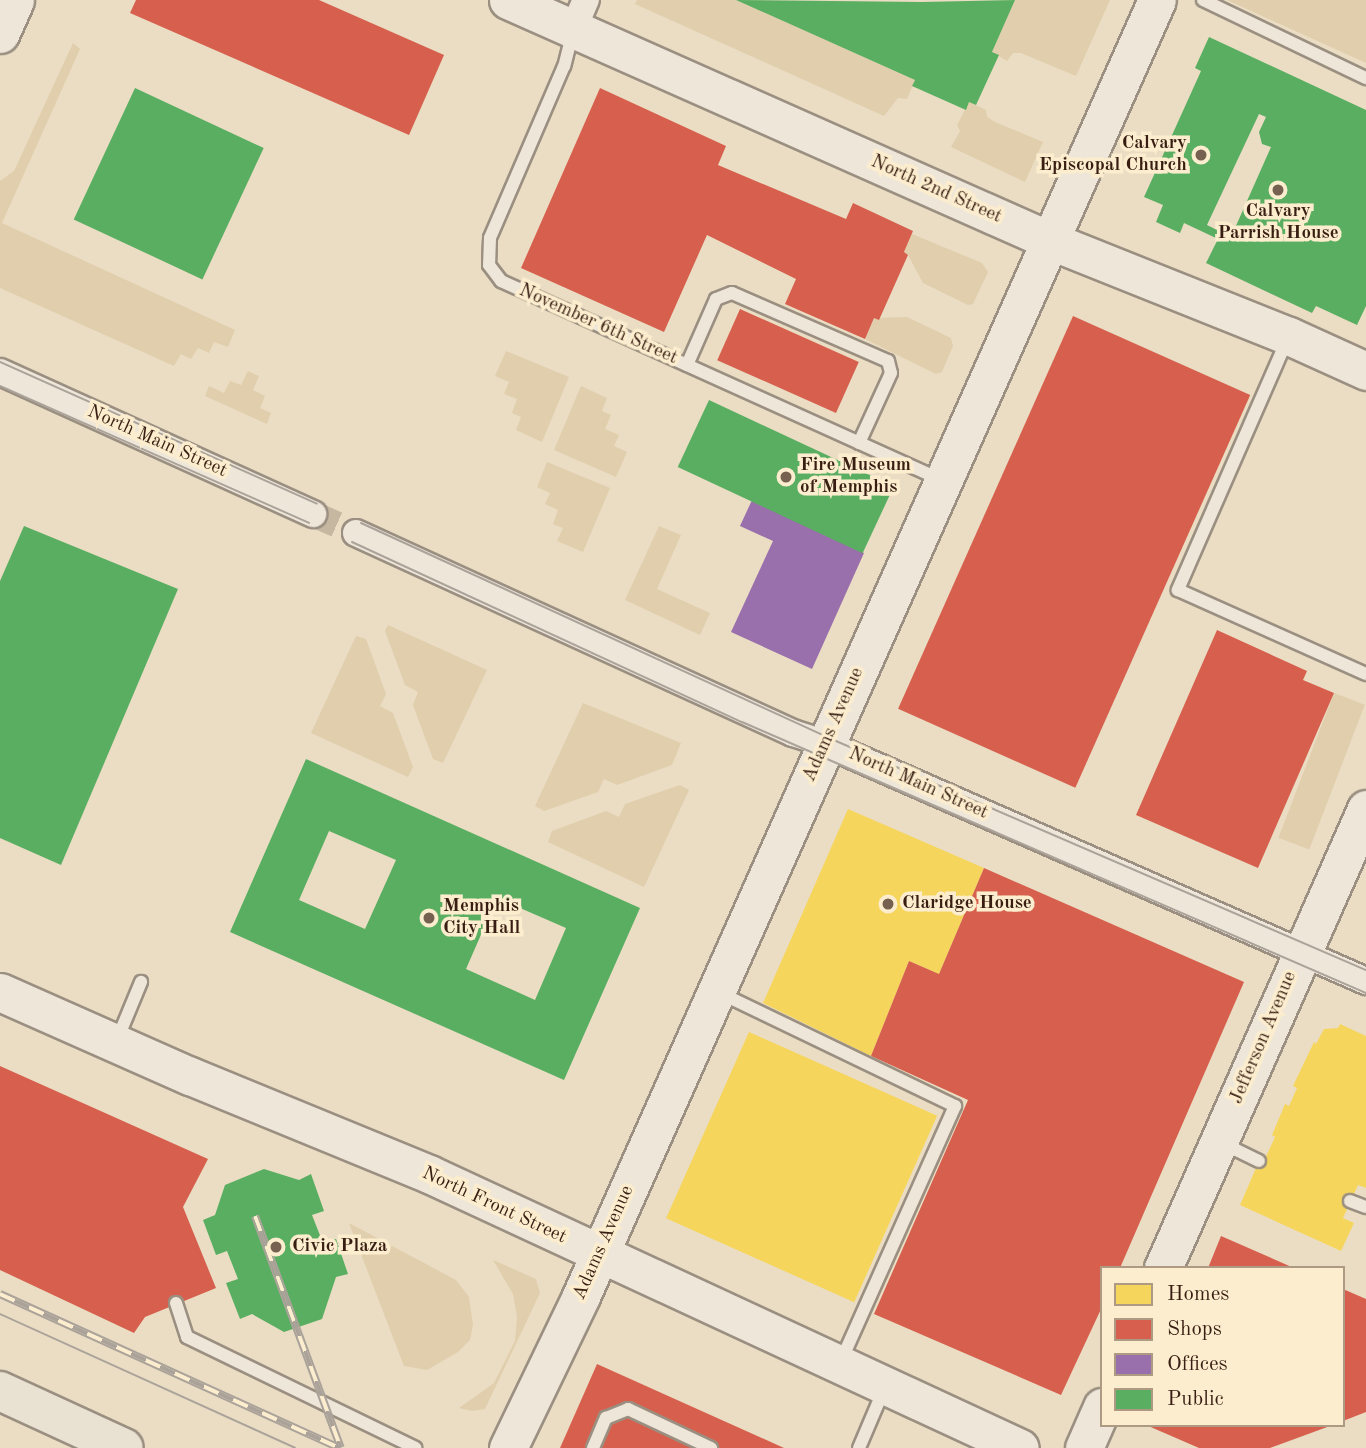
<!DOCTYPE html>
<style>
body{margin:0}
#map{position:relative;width:1366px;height:1448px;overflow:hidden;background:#eaddc4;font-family:"Old Standard TT",serif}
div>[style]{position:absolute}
.green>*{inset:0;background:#e1ceac;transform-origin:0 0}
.homes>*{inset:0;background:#f6d55c;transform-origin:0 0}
.shops>*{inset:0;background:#d6604d;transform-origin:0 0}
.offices>*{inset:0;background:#9970ab}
.public>*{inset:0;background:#5aae61;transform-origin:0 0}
.street-tunnel>*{height:26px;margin-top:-13px;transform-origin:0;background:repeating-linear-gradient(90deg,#c6b7a0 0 26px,transparent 0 39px)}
.roads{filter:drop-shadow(2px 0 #9a8f80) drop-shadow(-2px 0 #9a8f80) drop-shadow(0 2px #9a8f80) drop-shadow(0 -2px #9a8f80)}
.lane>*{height:12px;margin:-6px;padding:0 6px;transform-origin:6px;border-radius:6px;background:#ede6d9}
.street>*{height:26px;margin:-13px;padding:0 13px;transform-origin:13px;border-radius:13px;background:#ede6d9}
.secondary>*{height:37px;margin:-18.5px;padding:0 18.5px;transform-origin:18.5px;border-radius:18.5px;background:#ede6d9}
.highway>*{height:38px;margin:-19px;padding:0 19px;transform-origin:19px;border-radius:19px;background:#e9e2d3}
.tram>*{height:2px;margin:-1px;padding:0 1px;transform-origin:1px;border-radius:1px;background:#aba399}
.rail>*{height:8px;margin-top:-4px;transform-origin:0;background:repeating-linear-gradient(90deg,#fcedce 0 16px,#aba399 0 32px);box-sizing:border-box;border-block:2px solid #aba399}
.dots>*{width:19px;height:19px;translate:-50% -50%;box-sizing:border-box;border:4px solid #fcedce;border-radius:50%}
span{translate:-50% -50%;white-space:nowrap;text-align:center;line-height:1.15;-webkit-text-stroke:7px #fcedce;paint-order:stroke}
.poi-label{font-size:19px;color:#381e12;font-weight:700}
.right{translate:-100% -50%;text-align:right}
.left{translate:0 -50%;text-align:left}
.street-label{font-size:19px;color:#381e12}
.legend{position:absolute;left:1100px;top:1266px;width:245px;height:161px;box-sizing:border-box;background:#fcedce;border:2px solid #ae9a83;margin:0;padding:9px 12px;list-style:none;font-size:21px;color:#381e12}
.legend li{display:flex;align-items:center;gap:14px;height:35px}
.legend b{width:35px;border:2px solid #ae9a83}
</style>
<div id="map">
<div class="green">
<i style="clip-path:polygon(637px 0,736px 0,915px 80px,907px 99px,898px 98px,884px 116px,635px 4px)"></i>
<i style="clip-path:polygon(1015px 0,1110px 0,1076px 76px,1021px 53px,1013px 53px,1007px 61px,992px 52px)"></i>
<i style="clip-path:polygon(1227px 0,1366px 0,1366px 63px)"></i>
<i style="clip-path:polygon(73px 43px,80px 49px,2px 223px,235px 330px,228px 347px,214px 342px,209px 353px,198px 348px,191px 359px,181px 354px,174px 366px,0 288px,0 181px,14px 171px)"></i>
<i style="clip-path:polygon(969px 102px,986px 110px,987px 117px,995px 122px,1043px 142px,1025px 182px,951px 147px,960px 131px,957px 125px)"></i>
<i style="clip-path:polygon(912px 234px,982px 263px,988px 272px,973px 304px,968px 305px,923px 283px,908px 255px,904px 252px)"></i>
<i style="clip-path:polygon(907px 317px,951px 338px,953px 346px,942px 372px,936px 374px,865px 339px,874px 318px)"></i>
<i style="clip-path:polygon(506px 351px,569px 377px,542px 442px,516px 430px,521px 417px,512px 413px,517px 399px,504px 394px,509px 382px,495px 376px)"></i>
<i style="clip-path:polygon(248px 371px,259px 376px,253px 390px,265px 396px,260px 408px,271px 413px,267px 424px,205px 396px,209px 386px,224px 393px,230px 381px,241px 385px)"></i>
<i style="clip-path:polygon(581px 386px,607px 398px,602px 411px,611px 415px,605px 429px,619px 435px,614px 446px,627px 452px,616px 477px,554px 450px)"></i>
<i style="clip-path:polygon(547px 462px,610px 488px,583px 552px,557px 541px,563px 528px,553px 524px,558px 510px,545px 504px,550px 493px,537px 487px)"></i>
<i style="clip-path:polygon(659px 526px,681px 535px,657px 589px,710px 613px,700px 635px,625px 600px)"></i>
<i style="clip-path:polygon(388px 625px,487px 670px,443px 763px,433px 759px,413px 705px,418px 692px,405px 685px,385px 631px)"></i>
<i style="clip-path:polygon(356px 636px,366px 639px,386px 694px,380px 706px,393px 713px,413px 767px,408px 777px,311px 733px)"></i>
<i style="left:1334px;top:693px;width:33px;height:155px;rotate:21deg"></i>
<i style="clip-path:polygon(583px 703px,681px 743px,672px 765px,617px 785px,604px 779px,598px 792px,544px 811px,535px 806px)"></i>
<i style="clip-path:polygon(680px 785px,689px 790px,644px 887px,548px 842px,552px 831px,606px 811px,619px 817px,625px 804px)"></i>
<i style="clip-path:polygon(349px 1223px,456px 1280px,469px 1297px,473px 1325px,470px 1340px,458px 1352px,427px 1370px,404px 1366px)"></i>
<i style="clip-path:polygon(493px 1260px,536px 1279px,540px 1293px,485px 1409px,472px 1411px,459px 1408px,494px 1383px,515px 1341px,517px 1317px,513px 1294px)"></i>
</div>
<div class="homes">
<i style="clip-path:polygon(848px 809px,984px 868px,939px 974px,909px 961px,871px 1056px,763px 1003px)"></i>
<i style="clip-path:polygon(1340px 1024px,1366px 1036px,1366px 1188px,1358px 1185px,1343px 1218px,1354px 1223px,1341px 1251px,1240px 1205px,1259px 1161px,1264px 1161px,1275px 1137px,1272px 1135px,1285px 1104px,1289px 1106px,1297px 1088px,1293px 1086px,1314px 1042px,1316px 1044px,1324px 1029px,1338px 1028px)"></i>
<i style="left:749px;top:1032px;width:206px;height:204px;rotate:24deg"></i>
</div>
<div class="shops">
<i style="clip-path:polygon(136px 0,319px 0,444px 55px,409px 135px,130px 13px)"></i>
<i style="clip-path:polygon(600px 88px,726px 146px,718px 165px,846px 219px,853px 203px,913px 231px,904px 252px,908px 255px,879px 320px,874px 318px,865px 339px,785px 304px,796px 279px,707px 235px,664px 332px,521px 268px)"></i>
<i style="left:740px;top:309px;width:130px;height:56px;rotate:24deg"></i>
<i style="left:1073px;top:316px;width:194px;height:430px;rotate:24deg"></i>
<i style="clip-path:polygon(1217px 630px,1307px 671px,1303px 680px,1334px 693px,1258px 868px,1136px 815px)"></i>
<i style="clip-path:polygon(984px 868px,1244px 982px,1120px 1268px,1102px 1268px,1102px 1307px,1061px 1395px,874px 1314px,968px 1100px,871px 1056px,909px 961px,939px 974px)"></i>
<i style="clip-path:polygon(0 1066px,208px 1159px,183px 1207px,216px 1288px,145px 1317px,134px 1333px,0 1270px)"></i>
<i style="clip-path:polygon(1221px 1236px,1294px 1268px,1208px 1268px)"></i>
<i style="clip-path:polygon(1343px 1289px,1366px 1299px,1366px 1412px,1343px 1421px)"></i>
<i style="clip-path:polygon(597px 1364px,784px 1448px,560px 1448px)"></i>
<i style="clip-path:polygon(1146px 1425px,1330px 1425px,1330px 1426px,1270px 1448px,1199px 1448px)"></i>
</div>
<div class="offices">
<i style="clip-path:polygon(752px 500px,864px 553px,812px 669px,731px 632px,773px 541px,740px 526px)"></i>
</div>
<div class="public">
<i style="clip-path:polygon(736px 0,922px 2px,1015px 0,992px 52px,999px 55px,976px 105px,969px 102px,966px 110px,912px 86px,915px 80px)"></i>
<i style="clip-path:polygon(evenodd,1209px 37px,1366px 110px,1366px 306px,1357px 325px,1316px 306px,1312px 313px,1206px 263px,1218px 239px,1184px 223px,1180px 233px,1156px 222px,1163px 205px,1144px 197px,1201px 71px,1195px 68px,1209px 37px,1259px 114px,1266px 117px,1259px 132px,1262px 144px,1271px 147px,1231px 237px,1207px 225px,1259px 114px)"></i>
<i style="left:135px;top:88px;width:142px;height:145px;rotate:25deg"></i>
<i style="left:709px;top:400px;width:204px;height:74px;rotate:25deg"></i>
<i style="clip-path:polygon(24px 526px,178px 589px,61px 865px,0 838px,0 581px)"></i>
<i style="clip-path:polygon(evenodd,306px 759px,640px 908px,564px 1080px,230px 932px,306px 759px,329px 831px,396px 860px,365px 929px,299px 900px,329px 831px,306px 759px,497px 898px,566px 928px,535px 1000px,466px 969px,497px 898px)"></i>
<i style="clip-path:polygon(264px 1169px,299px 1180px,311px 1174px,324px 1211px,312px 1215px,323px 1243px,336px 1239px,348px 1274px,336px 1277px,322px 1319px,284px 1332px,252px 1314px,240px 1319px,226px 1283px,238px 1279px,227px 1251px,216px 1255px,203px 1220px,215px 1215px,225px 1185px)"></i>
</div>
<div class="street-tunnel">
<i style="left:313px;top:514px;width:47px;rotate:23.8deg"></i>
</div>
<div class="roads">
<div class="lane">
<i style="left:1203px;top:0;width:181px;rotate:25.6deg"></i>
<i style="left:573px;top:31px;width:36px;rotate:104deg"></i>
<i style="left:564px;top:66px;width:187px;rotate:113.3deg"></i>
<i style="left:490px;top:238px;width:27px;rotate:92deg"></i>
<i style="left:489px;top:265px;width:20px;rotate:53deg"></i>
<i style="left:501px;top:281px;width:481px;rotate:24.3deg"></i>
<i style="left:1287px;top:340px;width:273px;rotate:113.6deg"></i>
<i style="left:1178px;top:590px;width:206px;rotate:24.1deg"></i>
<i style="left:687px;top:365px;width:72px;rotate:-66.3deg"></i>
<i style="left:716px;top:299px;width:17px;rotate:-21deg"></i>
<i style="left:732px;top:293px;width:170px;rotate:23.6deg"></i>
<i style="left:888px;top:361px;width:12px;rotate:76deg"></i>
<i style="left:891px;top:373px;width:77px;rotate:114.6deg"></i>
<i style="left:718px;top:992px;width:263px;rotate:25.7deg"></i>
<i style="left:955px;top:1106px;width:279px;rotate:114.1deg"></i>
<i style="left:117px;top:1040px;width:63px;rotate:-67.5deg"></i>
<i style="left:1222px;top:1143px;width:41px;rotate:25.9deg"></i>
<i style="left:1350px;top:1201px;width:17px;rotate:21deg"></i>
<i style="left:176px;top:1303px;width:36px;rotate:72deg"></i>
<i style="left:187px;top:1337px;width:254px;rotate:25.9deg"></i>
<i style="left:593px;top:1448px;width:33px;rotate:-67deg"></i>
<i style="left:606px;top:1418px;width:24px;rotate:-22deg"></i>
<i style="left:628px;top:1409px;width:92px;rotate:25.2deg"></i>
<i style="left:859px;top:1448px;width:64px;rotate:-67deg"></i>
</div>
<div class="street">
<i style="left:573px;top:30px;width:33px;rotate:-67deg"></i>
<i style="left:0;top:372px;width:344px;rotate:24.4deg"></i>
<i style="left:356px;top:533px;width:481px;rotate:24.6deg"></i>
<i style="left:793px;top:733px;width:35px;rotate:18deg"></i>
<i style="left:826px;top:744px;width:590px;rotate:23.7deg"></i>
</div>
<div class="secondary">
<i style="left:508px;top:0;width:594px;rotate:23.93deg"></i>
<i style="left:1051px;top:241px;width:256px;rotate:21.8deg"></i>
<i style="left:1289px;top:336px;width:85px;rotate:24.4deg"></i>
<i style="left:0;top:34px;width:37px;rotate:-66deg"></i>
<i style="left:0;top:992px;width:208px;rotate:23.9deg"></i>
<i style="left:190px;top:1076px;width:258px;rotate:22.3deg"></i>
<i style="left:429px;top:1174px;width:651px;rotate:24.87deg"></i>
<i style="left:1163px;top:1268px;width:502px;rotate:-66.14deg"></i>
<i style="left:508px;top:1448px;width:169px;rotate:-64.3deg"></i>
<i style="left:581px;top:1296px;width:1418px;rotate:-66.04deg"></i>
<i style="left:1084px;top:1448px;width:45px;rotate:-66.3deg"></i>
</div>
<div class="highway">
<i style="left:0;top:1391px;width:136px;rotate:24.7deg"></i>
</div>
</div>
<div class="tram">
<i style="left:0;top:362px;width:347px;rotate:24.1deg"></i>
<i style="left:0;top:386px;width:338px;rotate:23.9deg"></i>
<i style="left:361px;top:523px;width:515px;rotate:24.67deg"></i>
<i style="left:829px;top:738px;width:585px;rotate:23.37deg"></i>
<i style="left:352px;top:542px;width:430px;rotate:24.8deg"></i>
<i style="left:742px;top:722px;width:680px;rotate:23.48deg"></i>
<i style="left:0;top:1314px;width:324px;rotate:24.4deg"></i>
</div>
<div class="rail">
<i style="left:255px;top:1216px;width:247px;rotate:69.7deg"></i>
<i style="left:0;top:1294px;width:373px;rotate:24.4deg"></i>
</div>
<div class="dots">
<i style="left:1201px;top:155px;background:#766150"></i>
<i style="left:1278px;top:190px;background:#766150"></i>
<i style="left:786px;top:477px;background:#766150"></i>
<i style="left:888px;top:904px;background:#766150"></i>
<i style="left:429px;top:918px;background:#766150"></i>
<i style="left:276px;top:1247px;background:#766150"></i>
</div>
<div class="poi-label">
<span class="right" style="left:1187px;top:155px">Calvary<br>Episcopal Church</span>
<span style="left:1278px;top:223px">Calvary<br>Parrish House</span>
<span class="left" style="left:800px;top:477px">Fire Museum<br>of Memphis</span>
<span class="left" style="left:902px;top:904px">Claridge House</span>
<span class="left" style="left:443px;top:918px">Memphis<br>City Hall</span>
<span class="left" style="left:292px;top:1247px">Civic Plaza</span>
</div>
<div class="street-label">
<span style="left:936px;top:190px;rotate:24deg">North 2nd Street</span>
<span style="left:598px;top:325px;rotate:24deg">November 6th Street</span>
<span style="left:157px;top:442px;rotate:24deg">North Main Street</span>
<span style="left:834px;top:725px;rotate:-66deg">Adams Avenue</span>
<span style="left:918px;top:784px;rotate:24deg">North Main Street</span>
<span style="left:1264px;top:1038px;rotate:-67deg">Jefferson Avenue</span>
<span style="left:494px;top:1206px;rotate:25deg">North Front Street</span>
<span style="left:604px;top:1243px;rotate:-66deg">Adams Avenue</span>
</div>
<ul class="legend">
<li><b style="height:19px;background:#f6d55c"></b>Homes</li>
<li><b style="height:19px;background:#d6604d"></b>Shops</li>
<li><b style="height:19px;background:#9970ab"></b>Offices</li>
<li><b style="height:19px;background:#5aae61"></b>Public</li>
</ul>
</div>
